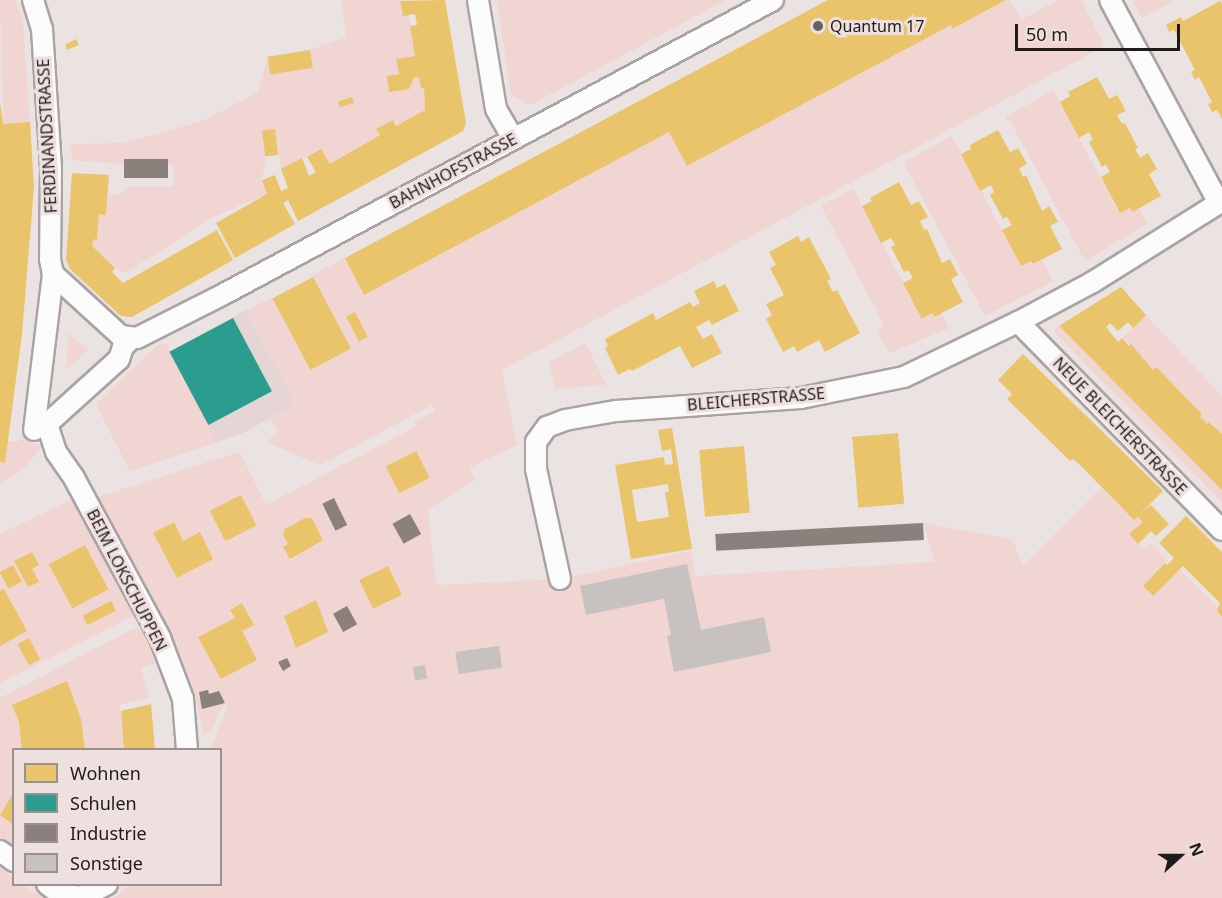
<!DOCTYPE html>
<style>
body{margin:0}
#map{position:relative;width:1222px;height:898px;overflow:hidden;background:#eae3e2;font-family:"Noto Sans",sans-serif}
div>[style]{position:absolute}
.built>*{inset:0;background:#e5d5d4}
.green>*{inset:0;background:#f1d5d2}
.homes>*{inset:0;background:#e9c46a;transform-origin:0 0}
.schools>*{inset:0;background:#2a9d8f;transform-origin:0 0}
.industry>*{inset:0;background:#8a817c;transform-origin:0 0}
.building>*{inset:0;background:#c7c1c0;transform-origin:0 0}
.roads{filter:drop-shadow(2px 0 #a9a3a3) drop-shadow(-2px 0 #a9a3a3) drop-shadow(0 2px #a9a3a3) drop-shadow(0 -2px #a9a3a3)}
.street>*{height:20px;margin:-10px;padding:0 10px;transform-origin:10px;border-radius:10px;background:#fcfbfb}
.dots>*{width:16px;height:16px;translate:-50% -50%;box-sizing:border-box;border:3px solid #eee0de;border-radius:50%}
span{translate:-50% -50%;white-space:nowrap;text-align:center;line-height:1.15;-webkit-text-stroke:6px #eee0de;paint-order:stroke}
.poi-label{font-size:16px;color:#201b1b}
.left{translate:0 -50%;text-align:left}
.street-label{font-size:16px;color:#201b1b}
.legend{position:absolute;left:12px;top:748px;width:210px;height:138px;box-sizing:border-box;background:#eee0de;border:2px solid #9c9190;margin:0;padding:8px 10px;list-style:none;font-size:18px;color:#201b1b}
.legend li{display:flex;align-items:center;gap:12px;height:30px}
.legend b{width:30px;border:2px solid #9c9190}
.north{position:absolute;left:1150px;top:826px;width:60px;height:60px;-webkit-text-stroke:4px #eee0de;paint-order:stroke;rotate:69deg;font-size:16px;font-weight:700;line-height:24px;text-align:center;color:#201b1b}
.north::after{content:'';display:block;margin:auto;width:21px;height:27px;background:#201b1b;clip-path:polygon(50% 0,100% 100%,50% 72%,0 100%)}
.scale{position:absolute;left:1015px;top:24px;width:165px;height:27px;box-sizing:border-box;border:3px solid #201b1b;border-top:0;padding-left:8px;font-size:18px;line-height:21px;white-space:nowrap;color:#201b1b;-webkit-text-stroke:4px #eee0de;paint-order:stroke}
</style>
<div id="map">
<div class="built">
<i style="clip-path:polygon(246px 310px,296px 404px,241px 434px,130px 471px,96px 404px,156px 347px,165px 343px,170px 351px)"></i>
</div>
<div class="green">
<i style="clip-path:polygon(0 0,15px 0,23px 22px,30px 122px,3px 124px)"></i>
<i style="clip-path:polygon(341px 0,402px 0,400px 1px,403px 15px,409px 15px,415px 56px,396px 59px,399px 74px,387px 76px,389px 91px,419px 77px,421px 89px,424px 88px,425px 110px,396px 126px,393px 120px,377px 129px,380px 135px,330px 164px,321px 149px,281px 169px,275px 130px,262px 131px,266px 157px,262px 180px,267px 194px,211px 218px,126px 273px,115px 268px,92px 246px,94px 239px,97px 239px,99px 214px,106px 215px,108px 194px,119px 195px,127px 187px,174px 186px,174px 165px,168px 164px,167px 159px,124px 159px,124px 164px,72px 160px,70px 144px,122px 143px,153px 135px,202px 121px,257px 93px,268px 57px,310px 50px,346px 37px)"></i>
<i style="clip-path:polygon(497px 0,726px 0,531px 105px,511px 95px)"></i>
<i style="clip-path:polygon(1006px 0,1010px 0,1021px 20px,1058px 0,1081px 0,1105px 46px,502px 370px,517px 445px,469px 468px,475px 480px,428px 509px,436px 585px,560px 579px,691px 551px,696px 576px,935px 562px,923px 523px,1012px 539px,1023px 566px,1101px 488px,1134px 520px,1138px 517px,1143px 522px,1130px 535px,1143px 549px,1150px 543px,1166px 559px,1165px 563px,1143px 587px,1153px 596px,1179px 569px,1220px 608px,1217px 611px,1222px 617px,1222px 898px,114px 898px,132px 885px,220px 884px,220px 750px,211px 749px,228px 705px,224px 704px,210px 732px,203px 734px,195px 696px,170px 635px,97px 497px,240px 452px,266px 505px,417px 426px,414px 422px,435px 411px,432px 405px,320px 465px,266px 442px,278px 433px,270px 419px,296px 403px,246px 310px,272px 298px,310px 370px,351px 348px,312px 275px,345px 258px,365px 295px,669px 132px,688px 166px,951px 25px,952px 28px)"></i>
<i style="clip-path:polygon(1137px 0,1176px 0,1142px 18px,1133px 2px)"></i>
<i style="clip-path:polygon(1054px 90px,1119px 213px,1130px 208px,1132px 212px,1139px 208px,1147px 224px,1085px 261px,1013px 126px,1005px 117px)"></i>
<i style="clip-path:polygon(952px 136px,1021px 266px,1031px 261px,1033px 264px,1042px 260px,1053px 281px,985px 316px,903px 162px)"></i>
<i style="clip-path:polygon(853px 189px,922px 318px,932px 313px,934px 317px,941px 313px,949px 328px,889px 353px,877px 330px,884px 325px,821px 206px)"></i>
<i style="clip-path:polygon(1146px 315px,1222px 396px,1222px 434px,1210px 422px,1207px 424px,1200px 416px,1201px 414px,1156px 368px,1153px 370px,1146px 362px,1147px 360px,1122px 338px)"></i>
<i style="clip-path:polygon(1059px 326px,1222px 490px,1222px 502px,1056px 334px,1054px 330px)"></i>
<i style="clip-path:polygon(69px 333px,88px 350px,66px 370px)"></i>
<i style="clip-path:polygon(165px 343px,217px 442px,130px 471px,96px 404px,156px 347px)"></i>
<i style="clip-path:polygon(586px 343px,606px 385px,555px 389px,549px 362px)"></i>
<i style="clip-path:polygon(20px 439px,42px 446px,24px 468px,0 485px,0 462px,5px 463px,8px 441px,18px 442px)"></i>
<i style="clip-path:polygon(75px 498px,136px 615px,0 683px,0 534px)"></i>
<i style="clip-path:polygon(133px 629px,143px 629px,153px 636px,161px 661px,141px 668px,150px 697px,119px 705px,124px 732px,124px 749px,14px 750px,13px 849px,0 840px,0 698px)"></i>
<i style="clip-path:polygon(0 868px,13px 877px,14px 884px,23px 885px,43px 898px,0 898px)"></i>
</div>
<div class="homes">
<i style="clip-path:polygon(445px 0,466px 123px,463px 131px,298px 221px,288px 200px,283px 203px,295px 224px,235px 258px,216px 223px,267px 194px,262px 180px,275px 175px,281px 191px,288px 188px,281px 169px,302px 158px,309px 176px,316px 172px,307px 157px,321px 149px,330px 164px,380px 135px,376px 129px,393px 120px,396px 126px,425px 110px,424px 88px,421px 89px,419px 77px,414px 78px,409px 89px,389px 92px,387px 76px,399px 74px,396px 59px,415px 56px,410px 26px,417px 25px,415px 14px,403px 16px,400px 1px)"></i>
<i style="clip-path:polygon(828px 0,1006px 0,952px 29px,951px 25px,687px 166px,669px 132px,364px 295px,345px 258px)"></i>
<i style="clip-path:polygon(1220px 1px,1222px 4px,1222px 119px,1217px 110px,1212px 112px,1208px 104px,1212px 102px,1199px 77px,1195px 80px,1191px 72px,1195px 70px,1174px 30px,1169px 32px,1166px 25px,1181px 17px,1183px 21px)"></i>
<i style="clip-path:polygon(76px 39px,79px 45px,67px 50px,65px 45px)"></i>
<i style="left:310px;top:50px;width:18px;height:43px;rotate:81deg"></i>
<i style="clip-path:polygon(1097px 77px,1109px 99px,1117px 95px,1126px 111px,1117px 115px,1122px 124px,1125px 123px,1138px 148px,1135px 149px,1140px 158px,1148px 153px,1157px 169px,1149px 174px,1161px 196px,1132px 212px,1130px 208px,1120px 213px,1101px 177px,1110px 172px,1106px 165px,1102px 167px,1089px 142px,1093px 140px,1089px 132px,1079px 138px,1060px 102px,1070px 96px,1068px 92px)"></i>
<i style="left:352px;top:97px;width:6px;height:15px;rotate:72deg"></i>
<i style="clip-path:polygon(0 101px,3px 124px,30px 122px,34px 187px,22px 334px,5px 463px,0 462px)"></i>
<i style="left:275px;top:129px;width:26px;height:13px;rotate:83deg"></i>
<i style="clip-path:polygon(998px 130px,1010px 152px,1018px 148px,1027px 164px,1019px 168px,1023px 177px,1026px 175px,1042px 211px,1049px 206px,1058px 222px,1050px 226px,1062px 249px,1033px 264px,1031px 261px,1021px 266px,1002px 230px,1012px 225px,1007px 217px,1003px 219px,990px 195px,994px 192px,991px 185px,980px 191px,961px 154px,971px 149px,970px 145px)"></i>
<i style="clip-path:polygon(72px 173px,109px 175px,106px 215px,99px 214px,97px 240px,94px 239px,92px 246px,115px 268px,112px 272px,123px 283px,217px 230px,233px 260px,132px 317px,121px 316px,70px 269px,66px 260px)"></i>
<i style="clip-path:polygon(899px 182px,911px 205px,919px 201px,928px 217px,920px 221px,924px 230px,927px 229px,942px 263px,950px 259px,958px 275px,951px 279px,963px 302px,934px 317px,932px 313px,922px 319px,903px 283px,913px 278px,908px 270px,904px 272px,891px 247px,895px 245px,891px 238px,881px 243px,862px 206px,872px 201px,870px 198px)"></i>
<i style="clip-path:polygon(798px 236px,801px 242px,809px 237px,831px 279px,827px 281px,833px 292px,837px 290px,860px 333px,825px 352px,819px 340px,797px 352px,794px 346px,783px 352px,766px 319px,772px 315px,766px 304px,784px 295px,770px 268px,776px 265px,769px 252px)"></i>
<i style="left:313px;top:277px;width:81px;height:46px;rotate:62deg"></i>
<i style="clip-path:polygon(714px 281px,717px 288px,725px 284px,739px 311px,712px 325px,709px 320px,696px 327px,703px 339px,712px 334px,722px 353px,692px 368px,680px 346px,632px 371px,630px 369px,618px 375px,605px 348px,608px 346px,605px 339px,653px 313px,656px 320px,690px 302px,693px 307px,700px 303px,694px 291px)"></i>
<i style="clip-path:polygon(1121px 287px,1146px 315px,1133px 328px,1128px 322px,1118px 331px,1110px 323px,1106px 327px,1118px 342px,1122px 338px,1129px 346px,1131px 344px,1153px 370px,1156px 367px,1202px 414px,1200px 416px,1207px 424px,1209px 422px,1222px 434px,1222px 490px,1059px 326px)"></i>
<i style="left:355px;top:312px;width:28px;height:10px;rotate:63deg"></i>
<i style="clip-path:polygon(1023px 354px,1163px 491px,1139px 515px,1151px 505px,1169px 524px,1156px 536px,1151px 531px,1138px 544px,1129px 534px,1143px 522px,1138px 517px,1134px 520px,1078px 463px,1073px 459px,1070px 461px,1007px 399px,1012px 394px,998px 380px)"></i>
<i style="clip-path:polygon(evenodd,672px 428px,692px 549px,631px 559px,615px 465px,664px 457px,665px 465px,673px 464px,671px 449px,662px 451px,658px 430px,672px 428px,668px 484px,669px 492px,665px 492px,669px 517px,637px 522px,632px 490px,668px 484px)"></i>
<i style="left:898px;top:433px;width:71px;height:46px;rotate:85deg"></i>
<i style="left:744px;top:446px;width:67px;height:45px;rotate:85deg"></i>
<i style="left:416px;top:451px;width:30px;height:34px;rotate:63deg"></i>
<i style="left:241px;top:495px;width:34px;height:35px;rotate:63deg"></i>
<i style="clip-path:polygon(1186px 516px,1222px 552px,1222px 617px,1217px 611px,1220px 603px,1183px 566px,1153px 596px,1143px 586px,1165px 563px,1167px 565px,1174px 558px,1159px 543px)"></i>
<i style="clip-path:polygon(305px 518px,312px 518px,323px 540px,290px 559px,283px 547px,288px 544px,283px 535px,285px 529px)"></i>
<i style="clip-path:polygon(174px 522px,183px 541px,200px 532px,213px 559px,177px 578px,153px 533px)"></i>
<i style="left:85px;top:545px;width:50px;height:41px;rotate:62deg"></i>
<i style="clip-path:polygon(32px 552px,39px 565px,32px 569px,39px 582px,28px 587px,14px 561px)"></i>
<i style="left:13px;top:565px;width:19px;height:15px;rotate:62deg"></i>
<i style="left:388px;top:566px;width:32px;height:32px;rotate:64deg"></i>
<i style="clip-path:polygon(4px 589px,27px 631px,0 646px,0 591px)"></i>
<i style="clip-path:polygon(316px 600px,328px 632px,296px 648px,284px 616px)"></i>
<i style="left:111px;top:601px;width:11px;height:32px;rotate:63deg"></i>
<i style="clip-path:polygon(242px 603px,254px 625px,242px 631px,257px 660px,221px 679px,198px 637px,235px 618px,230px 610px)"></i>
<i style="left:29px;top:638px;width:24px;height:13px;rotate:62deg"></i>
<i style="clip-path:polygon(67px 681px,81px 719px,85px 750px,22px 750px,19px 722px,12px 705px)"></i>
<i style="clip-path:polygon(151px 704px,155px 750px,124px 750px,121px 711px)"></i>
<i style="clip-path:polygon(14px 792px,14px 825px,0 815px)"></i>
</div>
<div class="schools">
<i style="left:233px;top:318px;width:83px;height:72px;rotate:62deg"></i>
</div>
<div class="industry">
<i style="left:124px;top:159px;width:44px;height:19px"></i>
<i style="left:334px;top:498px;width:30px;height:13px;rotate:64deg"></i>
<i style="left:410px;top:514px;width:23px;height:20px;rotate:61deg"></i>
<i style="left:923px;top:523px;width:17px;height:208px;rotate:87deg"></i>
<i style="left:347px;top:606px;width:21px;height:16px;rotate:61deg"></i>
<i style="clip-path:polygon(287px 658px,291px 666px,283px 671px,278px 662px)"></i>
<i style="clip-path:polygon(208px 690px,209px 694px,219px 691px,225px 703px,202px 709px,199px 692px)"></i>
</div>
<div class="building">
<i style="clip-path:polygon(687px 564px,701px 630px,764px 617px,771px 652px,674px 672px,667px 636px,671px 635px,664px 599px,586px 615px,580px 586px)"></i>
<i style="left:499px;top:646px;width:22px;height:44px;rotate:82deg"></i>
<i style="left:425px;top:665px;width:14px;height:12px;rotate:82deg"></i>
</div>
<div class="roads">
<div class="street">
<i style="left:33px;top:0;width:30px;rotate:73deg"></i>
<i style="left:42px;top:29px;width:140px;rotate:86.3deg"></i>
<i style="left:51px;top:169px;width:90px;rotate:90.6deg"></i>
<i style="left:50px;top:259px;width:15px;rotate:79deg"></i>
<i style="left:53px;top:274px;width:157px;rotate:96.9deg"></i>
<i style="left:478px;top:0;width:110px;rotate:80.6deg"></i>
<i style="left:496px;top:109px;width:34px;rotate:60deg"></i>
<i style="left:1110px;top:0;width:230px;rotate:61.8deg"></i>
<i style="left:53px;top:274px;width:92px;rotate:42.4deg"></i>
<i style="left:121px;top:336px;width:16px;rotate:7deg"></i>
<i style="left:137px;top:338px;width:95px;rotate:-26.8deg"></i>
<i style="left:222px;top:295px;width:625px;rotate:-28.16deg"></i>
<i style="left:1018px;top:322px;width:291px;rotate:45.6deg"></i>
<i style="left:132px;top:338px;width:13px;rotate:135deg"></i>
<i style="left:123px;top:347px;width:13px;rotate:108deg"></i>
<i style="left:119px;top:359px;width:97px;rotate:137.9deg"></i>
<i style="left:47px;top:424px;width:29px;rotate:72deg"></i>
<i style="left:56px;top:452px;width:32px;rotate:55deg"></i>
<i style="left:74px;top:478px;width:182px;rotate:61.7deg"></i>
<i style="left:160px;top:638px;width:65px;rotate:69.3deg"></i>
<i style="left:183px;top:699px;width:51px;rotate:85.5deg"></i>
<i style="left:560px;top:579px;width:113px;rotate:-102.3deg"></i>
<i style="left:536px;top:469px;width:27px;rotate:-90deg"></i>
<i style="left:536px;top:442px;width:19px;rotate:-54deg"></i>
<i style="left:547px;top:427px;width:19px;rotate:-21deg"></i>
<i style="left:565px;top:420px;width:52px;rotate:-10deg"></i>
<i style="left:616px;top:411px;width:185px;rotate:-4deg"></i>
<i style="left:801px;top:398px;width:105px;rotate:-11.5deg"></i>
<i style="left:904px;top:377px;width:127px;rotate:-25.8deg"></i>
<i style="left:1018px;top:322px;width:85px;rotate:-28.1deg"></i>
<i style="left:1093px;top:282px;width:152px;rotate:-32.1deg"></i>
<i style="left:0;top:851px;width:17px;rotate:36deg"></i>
<i style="left:47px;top:884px;width:18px;rotate:38deg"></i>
<i style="left:61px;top:895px;width:21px;rotate:5deg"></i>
<i style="left:82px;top:897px;width:28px;rotate:-27deg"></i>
</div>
</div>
<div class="dots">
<i style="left:818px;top:26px;background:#676161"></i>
</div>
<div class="poi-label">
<span class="left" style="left:830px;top:26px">Quantum 17</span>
</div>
<div class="street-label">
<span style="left:47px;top:136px;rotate:-93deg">FERDINANDSTRASSE</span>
<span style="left:453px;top:171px;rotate:-28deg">BAHNHOFSTRASSE</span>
<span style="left:756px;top:399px;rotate:-5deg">BLEICHERSTRASSE</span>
<span style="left:1120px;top:426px;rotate:46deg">NEUE BLEICHERSTRASSE</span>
<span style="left:127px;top:580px;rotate:63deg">BEIM LOKSCHUPPEN</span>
</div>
<ul class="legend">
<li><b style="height:16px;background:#e9c46a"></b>Wohnen</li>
<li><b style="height:16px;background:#2a9d8f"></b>Schulen</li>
<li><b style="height:16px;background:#8a817c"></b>Industrie</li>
<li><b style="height:16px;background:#c7c1c0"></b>Sonstige</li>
</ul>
<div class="north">N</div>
<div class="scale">50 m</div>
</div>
